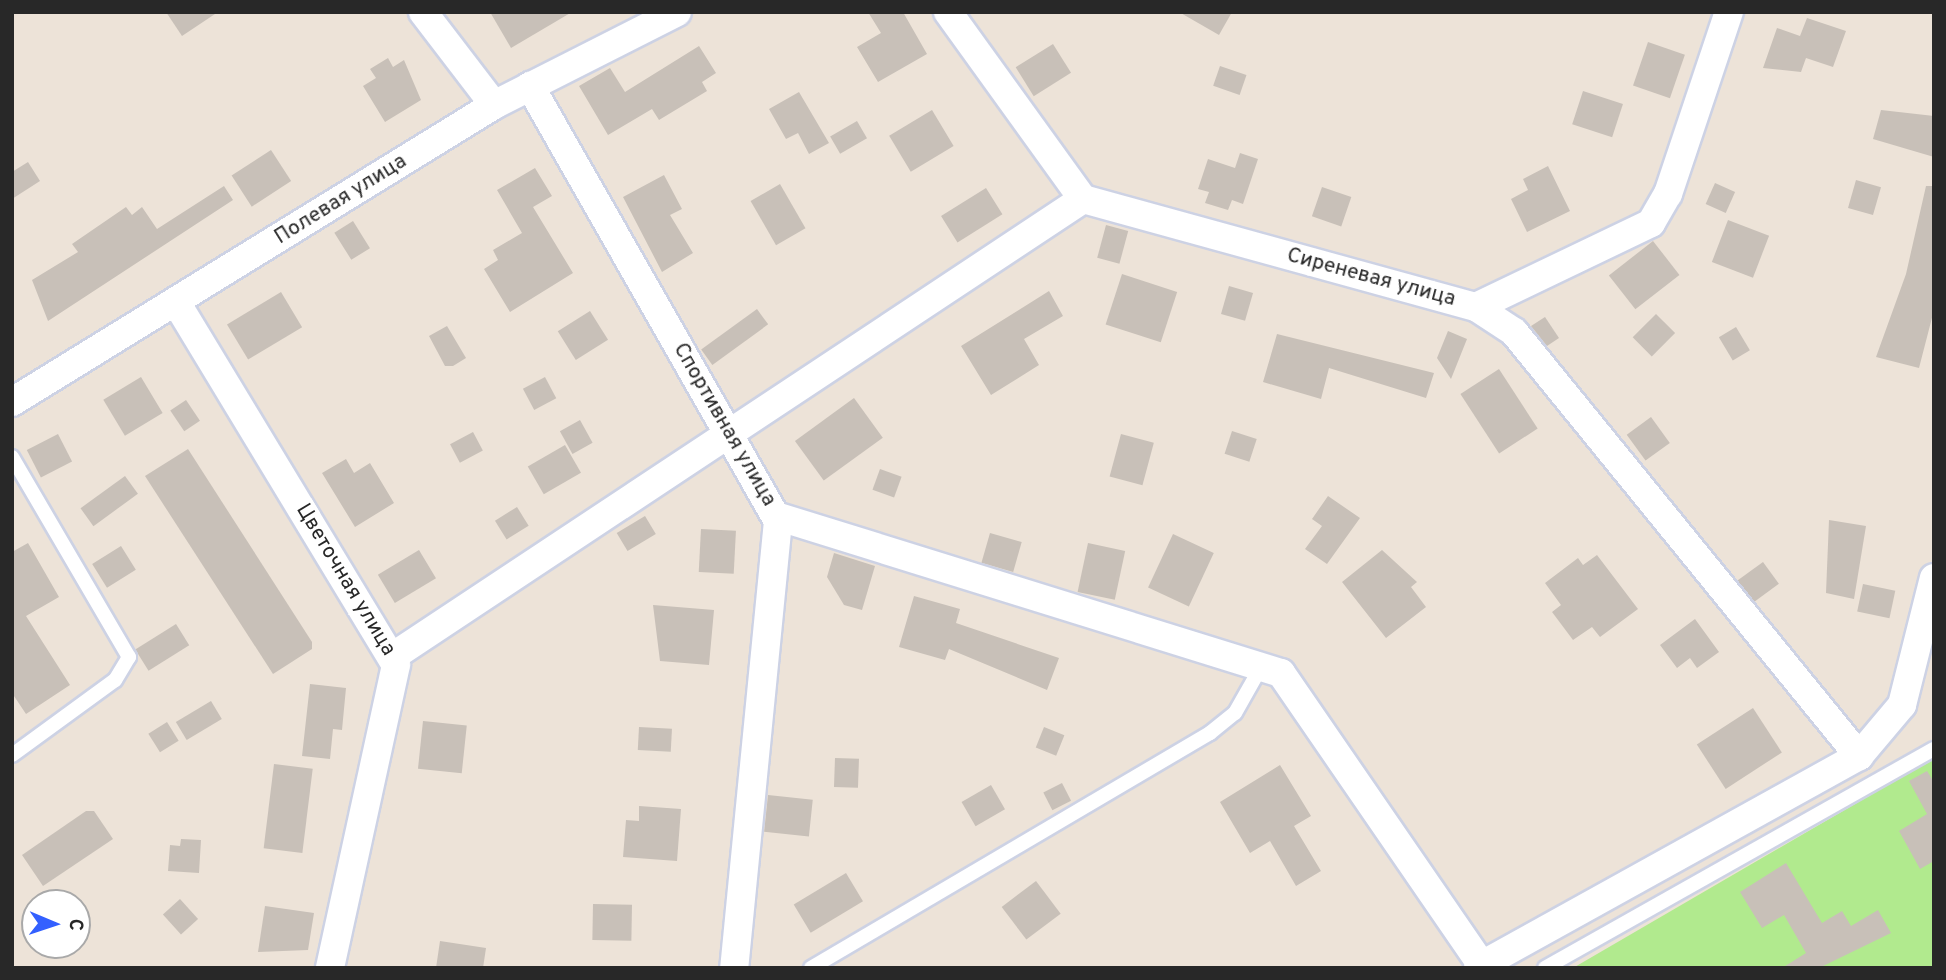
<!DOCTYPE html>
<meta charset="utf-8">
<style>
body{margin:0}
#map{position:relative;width:1946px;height:980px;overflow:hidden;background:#ede3d8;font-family:Overpass,sans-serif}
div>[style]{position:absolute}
.green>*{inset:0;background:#b1ea8e}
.building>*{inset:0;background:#c8c0b8;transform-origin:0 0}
.roads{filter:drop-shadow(2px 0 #cdd2e4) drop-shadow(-2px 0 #cdd2e4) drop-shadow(0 2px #cdd2e4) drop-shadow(0 -2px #cdd2e4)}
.service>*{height:14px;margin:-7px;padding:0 7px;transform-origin:7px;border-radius:7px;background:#fff}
.minor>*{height:28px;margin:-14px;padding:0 14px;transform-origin:14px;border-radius:14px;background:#fff}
span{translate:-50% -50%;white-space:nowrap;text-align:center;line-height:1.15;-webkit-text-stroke:7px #fff;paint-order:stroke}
.street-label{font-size:21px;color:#282828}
.frame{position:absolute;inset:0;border:14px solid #282828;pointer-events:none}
.north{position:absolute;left:21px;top:889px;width:70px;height:70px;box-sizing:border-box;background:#fff;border:2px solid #a9a9a9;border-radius:50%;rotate:92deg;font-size:19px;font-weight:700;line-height:28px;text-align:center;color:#282828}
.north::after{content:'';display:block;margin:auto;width:24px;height:32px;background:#3360ff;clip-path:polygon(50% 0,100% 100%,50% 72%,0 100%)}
</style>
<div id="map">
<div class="green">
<i style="clip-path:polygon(1934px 758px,1934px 968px,1573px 968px)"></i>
</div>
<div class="building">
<i style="clip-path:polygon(166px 12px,218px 12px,182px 36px)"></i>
<i style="clip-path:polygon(490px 12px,572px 12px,511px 48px)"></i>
<i style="clip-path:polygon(868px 12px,903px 12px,927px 54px,878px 82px,857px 47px,881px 33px)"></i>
<i style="clip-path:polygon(1179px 12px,1232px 12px,1219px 35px)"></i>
<i style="clip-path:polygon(1807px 18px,1846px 31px,1833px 67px,1806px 58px,1801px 72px,1763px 68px,1777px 28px,1800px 36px)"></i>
<i style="left:1648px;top:42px;width:39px;height:46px;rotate:19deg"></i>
<i style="left:1053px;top:44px;width:34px;height:44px;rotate:58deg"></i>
<i style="clip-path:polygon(699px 46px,716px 73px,702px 82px,707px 91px,659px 120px,652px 109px,608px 135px,579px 86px,610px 68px,625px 92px)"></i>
<i style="clip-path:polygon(388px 58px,393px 67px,404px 60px,421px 100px,385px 122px,363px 86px,376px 78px,370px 69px)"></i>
<i style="left:1220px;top:66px;width:28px;height:21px;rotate:19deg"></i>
<i style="left:1583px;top:91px;width:42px;height:35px;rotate:18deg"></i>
<i style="clip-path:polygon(799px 92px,829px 143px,809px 154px,798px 133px,786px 139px,769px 109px)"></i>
<i style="left:932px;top:110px;width:42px;height:50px;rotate:59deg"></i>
<i style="clip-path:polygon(1881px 110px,1934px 116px,1934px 157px,1873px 139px)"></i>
<i style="left:857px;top:121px;width:20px;height:31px;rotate:60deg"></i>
<i style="left:271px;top:150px;width:37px;height:47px;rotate:57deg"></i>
<i style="clip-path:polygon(1240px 153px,1258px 159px,1243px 204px,1232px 200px,1228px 210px,1205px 203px,1209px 192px,1198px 189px,1208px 159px,1235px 168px)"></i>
<i style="clip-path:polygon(28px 162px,40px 181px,12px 199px,12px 172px)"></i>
<i style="clip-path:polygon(1548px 166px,1570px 211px,1527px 232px,1511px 199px,1528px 190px,1523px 179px)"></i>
<i style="clip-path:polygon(535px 168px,552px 196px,533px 207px,573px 273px,510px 312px,484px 269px,498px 260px,493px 250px,522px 233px,497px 190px)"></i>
<i style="clip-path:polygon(664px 175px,682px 209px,670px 215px,693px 253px,662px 272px,623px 197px)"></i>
<i style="left:1856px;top:180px;width:26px;height:29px;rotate:16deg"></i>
<i style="left:1715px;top:183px;width:22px;height:23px;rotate:24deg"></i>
<i style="left:780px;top:184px;width:51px;height:34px;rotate:60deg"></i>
<i style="clip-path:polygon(224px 186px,233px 200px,48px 321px,32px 280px,78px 252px,72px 244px,126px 207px,132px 215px,142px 207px,157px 229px)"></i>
<i style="clip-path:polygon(1926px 186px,1934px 186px,1934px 310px,1919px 368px,1876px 357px,1906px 274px)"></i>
<i style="left:1322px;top:187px;width:31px;height:31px;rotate:19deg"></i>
<i style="left:986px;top:188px;width:31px;height:53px;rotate:58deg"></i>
<i style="left:1728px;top:220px;width:44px;height:45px;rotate:21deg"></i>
<i style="left:353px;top:221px;width:32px;height:22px;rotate:58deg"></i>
<i style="left:1106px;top:225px;width:23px;height:34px;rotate:15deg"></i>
<i style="left:1653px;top:241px;width:43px;height:56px;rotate:52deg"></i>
<i style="left:1122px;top:274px;width:58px;height:53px;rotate:18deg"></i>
<i style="left:1229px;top:286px;width:25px;height:29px;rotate:16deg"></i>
<i style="clip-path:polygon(1049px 291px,1063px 316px,1024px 339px,1039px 365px,991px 395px,961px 346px)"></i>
<i style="left:281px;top:292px;width:41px;height:63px;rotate:59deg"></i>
<i style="left:757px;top:309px;width:19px;height:69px;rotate:54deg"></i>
<i style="left:590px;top:311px;width:34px;height:38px;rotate:58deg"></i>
<i style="left:1656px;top:314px;width:27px;height:33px;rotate:45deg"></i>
<i style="clip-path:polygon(1545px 317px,1559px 338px,1547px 346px,1531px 326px)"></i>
<i style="clip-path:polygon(447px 326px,466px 358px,453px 366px,445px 366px,429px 336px)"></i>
<i style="left:1736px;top:327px;width:27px;height:20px;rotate:59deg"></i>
<i style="clip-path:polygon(1448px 331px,1467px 339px,1451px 379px,1437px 358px)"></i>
<i style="clip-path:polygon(1277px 334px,1434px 373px,1426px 398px,1329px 368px,1321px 399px,1263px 382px)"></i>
<i style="left:1499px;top:369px;width:71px;height:46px;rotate:57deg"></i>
<i style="left:141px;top:377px;width:42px;height:44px;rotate:59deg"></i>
<i style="left:545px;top:377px;width:24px;height:25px;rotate:62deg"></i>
<i style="left:854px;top:398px;width:49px;height:73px;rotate:54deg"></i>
<i style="left:186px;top:400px;width:25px;height:19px;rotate:56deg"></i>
<i style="left:1651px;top:417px;width:32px;height:30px;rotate:54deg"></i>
<i style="left:580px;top:420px;width:26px;height:23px;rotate:61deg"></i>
<i style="left:1232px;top:431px;width:26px;height:24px;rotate:18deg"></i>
<i style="left:473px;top:432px;width:21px;height:26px;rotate:62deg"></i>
<i style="left:58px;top:434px;width:31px;height:35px;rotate:63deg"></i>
<i style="left:1121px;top:434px;width:34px;height:44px;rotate:15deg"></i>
<i style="left:565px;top:445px;width:32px;height:43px;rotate:60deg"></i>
<i style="clip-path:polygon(188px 449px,312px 642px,312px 649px,273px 674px,145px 476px)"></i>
<i style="clip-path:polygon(346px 459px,354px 473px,370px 463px,394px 503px,355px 527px,322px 473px)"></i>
<i style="left:880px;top:469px;width:23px;height:22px;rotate:20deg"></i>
<i style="left:125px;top:476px;width:22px;height:55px;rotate:54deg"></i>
<i style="clip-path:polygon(1328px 496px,1360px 518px,1327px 564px,1305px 549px,1322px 526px,1312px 519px)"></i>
<i style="left:517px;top:507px;width:22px;height:26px;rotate:58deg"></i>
<i style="left:645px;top:516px;width:21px;height:33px;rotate:59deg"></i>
<i style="clip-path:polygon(1829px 520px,1866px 526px,1854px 599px,1826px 593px)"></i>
<i style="left:701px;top:529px;width:35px;height:43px;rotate:3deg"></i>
<i style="left:990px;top:533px;width:33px;height:31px;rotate:16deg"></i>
<i style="left:1173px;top:534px;width:45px;height:59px;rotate:25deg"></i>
<i style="clip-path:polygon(28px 543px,59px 597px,26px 616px,70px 685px,26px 714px,12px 693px,12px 552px)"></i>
<i style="left:1088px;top:543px;width:38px;height:50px;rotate:12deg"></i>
<i style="left:121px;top:546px;width:28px;height:34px;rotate:58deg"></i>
<i style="left:419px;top:550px;width:33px;height:48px;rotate:59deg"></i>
<i style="clip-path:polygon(1382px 550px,1417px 582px,1411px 587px,1426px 607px,1386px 638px,1342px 582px)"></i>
<i style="clip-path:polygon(834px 553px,875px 566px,862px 610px,844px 605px,827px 577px)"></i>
<i style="clip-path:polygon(1597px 555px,1638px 609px,1600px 637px,1592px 627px,1573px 640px,1552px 612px,1561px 605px,1545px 583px,1578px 558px,1583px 565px)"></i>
<i style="left:1763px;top:562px;width:27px;height:32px;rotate:54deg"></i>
<i style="left:1863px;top:584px;width:33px;height:28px;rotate:12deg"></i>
<i style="clip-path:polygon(914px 596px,960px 609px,956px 623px,1059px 658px,1047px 690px,949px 649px,945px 660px,899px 647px)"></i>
<i style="clip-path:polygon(653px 605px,714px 610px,709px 665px,660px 661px)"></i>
<i style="clip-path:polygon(1695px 619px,1719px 652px,1697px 668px,1690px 658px,1677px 668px,1660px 645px)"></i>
<i style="left:176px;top:624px;width:25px;height:48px;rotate:58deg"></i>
<i style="clip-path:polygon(310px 684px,346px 688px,342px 730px,333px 729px,330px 759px,302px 756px)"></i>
<i style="left:211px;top:701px;width:21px;height:41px;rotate:59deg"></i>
<i style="left:1753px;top:708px;width:53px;height:67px;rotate:57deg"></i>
<i style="left:423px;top:721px;width:44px;height:48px;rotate:6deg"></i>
<i style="left:167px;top:722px;width:22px;height:22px;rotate:58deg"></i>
<i style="left:639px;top:727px;width:33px;height:23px;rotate:3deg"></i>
<i style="left:1044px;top:727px;width:22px;height:22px;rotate:22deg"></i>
<i style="left:835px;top:758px;width:24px;height:29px;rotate:2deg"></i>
<i style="left:274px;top:764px;width:39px;height:85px;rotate:7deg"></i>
<i style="clip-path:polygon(1280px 765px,1311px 816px,1294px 826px,1321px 871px,1296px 886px,1270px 841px,1250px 853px,1220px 802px)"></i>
<i style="clip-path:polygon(1927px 771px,1934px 782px,1934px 861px,1920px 869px,1899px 831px,1927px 814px,1909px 781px)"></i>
<i style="left:1062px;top:783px;width:20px;height:21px;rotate:63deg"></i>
<i style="left:991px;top:785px;width:28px;height:34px;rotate:60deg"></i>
<i style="left:768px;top:795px;width:45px;height:37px;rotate:6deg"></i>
<i style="clip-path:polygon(639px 806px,681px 809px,677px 861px,623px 857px,626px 820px,639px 821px)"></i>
<i style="clip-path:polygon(86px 811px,94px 811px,113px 839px,43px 886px,22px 855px)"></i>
<i style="clip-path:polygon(181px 839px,201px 840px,199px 873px,168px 871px,170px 845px,180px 846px)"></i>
<i style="clip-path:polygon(1786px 863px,1822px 923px,1842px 911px,1851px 926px,1878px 910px,1891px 933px,1819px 968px,1782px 968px,1806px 953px,1784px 915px,1762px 928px,1740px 892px)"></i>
<i style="left:846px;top:873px;width:33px;height:61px;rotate:59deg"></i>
<i style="left:1036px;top:881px;width:41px;height:43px;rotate:53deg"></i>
<i style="left:180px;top:899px;width:27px;height:23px;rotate:48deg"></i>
<i style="left:593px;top:904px;width:39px;height:36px;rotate:1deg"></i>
<i style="clip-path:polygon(265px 906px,314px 913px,308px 950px,258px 952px)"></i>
<i style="clip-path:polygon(440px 941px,486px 948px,483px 968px,436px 968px)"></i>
</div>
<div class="roads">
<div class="service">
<i style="left:12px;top:457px;width:232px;rotate:59.7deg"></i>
<i style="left:129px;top:657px;width:27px;rotate:121deg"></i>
<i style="left:115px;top:680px;width:127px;rotate:143.9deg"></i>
<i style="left:811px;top:968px;width:463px;rotate:-30.5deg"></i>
<i style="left:1210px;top:733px;width:32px;rotate:-39deg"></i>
<i style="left:1235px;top:713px;width:53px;rotate:-60.5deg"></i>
<i style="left:1545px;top:968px;width:446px;rotate:-29.4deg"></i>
</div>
<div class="minor">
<i style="left:423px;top:12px;width:117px;rotate:52.6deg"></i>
<i style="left:948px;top:12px;width:231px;rotate:54.2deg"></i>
<i style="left:1083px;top:199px;width:408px;rotate:15.4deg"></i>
<i style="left:1476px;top:307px;width:45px;rotate:33.3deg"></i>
<i style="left:1514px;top:332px;width:547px;rotate:50.87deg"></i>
<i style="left:530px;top:86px;width:501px;rotate:60.31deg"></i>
<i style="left:778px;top:521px;width:449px;rotate:95.6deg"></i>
<i style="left:176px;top:302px;width:424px;rotate:58.8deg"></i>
<i style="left:396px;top:665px;width:310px;rotate:102.3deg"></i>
<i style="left:1476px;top:307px;width:194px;rotate:-25.6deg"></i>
<i style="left:1651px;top:223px;width:34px;rotate:-60deg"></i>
<i style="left:1668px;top:194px;width:192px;rotate:-71.5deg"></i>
<i style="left:12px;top:402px;width:566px;rotate:-31.64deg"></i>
<i style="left:494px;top:105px;width:205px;rotate:-26.9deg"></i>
<i style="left:776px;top:516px;width:529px;rotate:17.27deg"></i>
<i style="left:1281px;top:673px;width:354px;rotate:55.5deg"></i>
<i style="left:1482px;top:965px;width:5px;rotate:143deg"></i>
<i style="left:392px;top:657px;width:829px;rotate:-33.54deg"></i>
<i style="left:1482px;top:965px;width:431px;rotate:-29deg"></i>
<i style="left:1859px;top:756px;width:67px;rotate:-49.9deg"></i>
<i style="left:1902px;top:705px;width:131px;rotate:-75.9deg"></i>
</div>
</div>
<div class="street-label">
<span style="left:341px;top:200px;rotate:-32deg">Полевая улица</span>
<span style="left:1371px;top:278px;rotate:15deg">Сиреневая улица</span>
<span style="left:724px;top:425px;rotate:60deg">Спортивная улица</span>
<span style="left:345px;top:580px;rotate:59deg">Цветочная улица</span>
</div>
<div class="frame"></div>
<div class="north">С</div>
</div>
